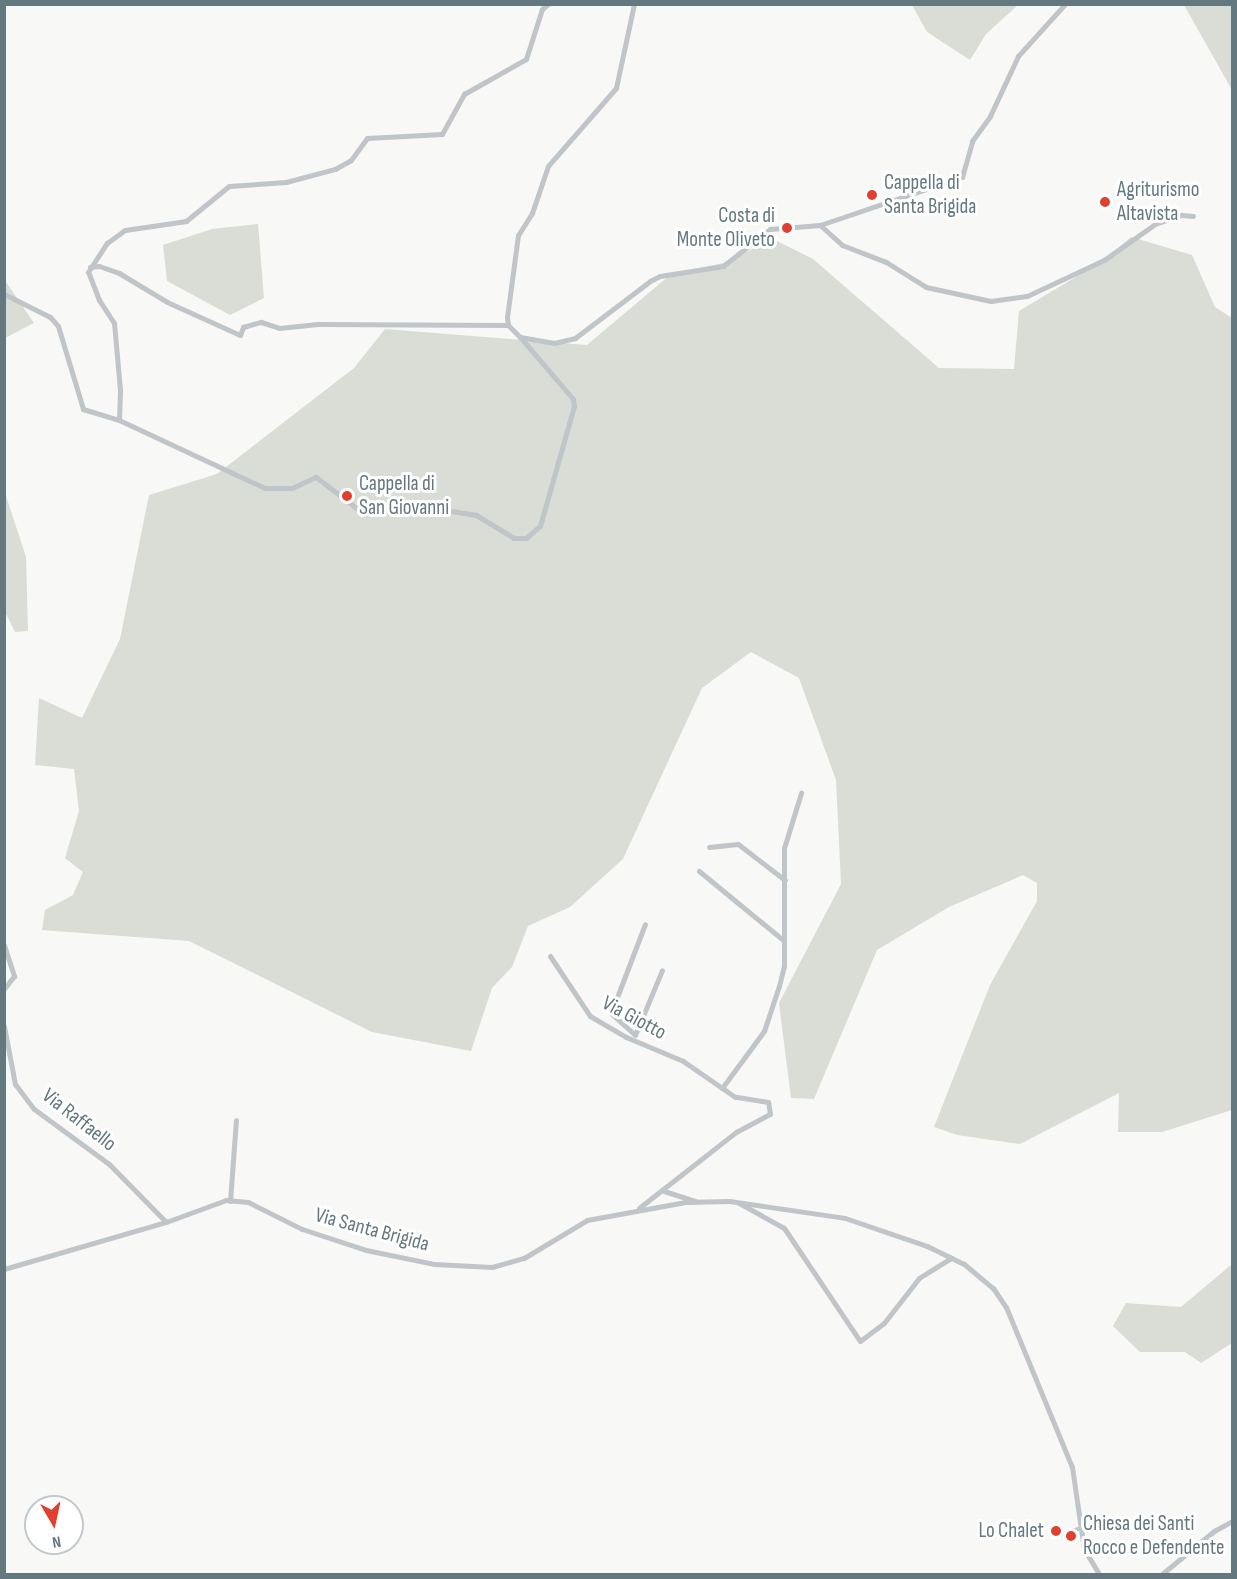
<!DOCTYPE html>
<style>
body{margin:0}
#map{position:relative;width:1237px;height:1579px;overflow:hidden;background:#f8f8f6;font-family:"Sofia Sans Condensed",sans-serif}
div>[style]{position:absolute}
.green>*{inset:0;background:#d9ddd5}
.pedestrian>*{height:4px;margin:-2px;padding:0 2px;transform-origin:2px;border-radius:2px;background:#bfc5c8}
.minor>*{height:5px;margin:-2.5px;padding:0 2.5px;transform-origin:2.5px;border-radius:2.5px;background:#bfc5c8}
.dots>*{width:16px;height:16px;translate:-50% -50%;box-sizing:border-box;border:3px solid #fff;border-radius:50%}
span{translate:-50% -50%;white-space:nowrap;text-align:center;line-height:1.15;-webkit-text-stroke:6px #fff;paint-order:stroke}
.poi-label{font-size:21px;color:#647880}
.left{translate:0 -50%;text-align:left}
.right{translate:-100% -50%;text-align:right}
.street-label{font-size:21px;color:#647880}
.frame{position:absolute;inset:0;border:6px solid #647880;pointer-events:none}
.north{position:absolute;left:24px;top:1495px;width:60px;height:60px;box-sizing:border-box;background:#fff;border:2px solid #c1c9cc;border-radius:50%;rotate:171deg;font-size:16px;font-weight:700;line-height:24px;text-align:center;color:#647880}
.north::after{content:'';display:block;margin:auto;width:21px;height:27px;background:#df402f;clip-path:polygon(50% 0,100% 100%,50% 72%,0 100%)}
</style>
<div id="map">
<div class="green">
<i style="clip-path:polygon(912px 5px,1018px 5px,986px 34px,970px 60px,927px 32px)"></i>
<i style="clip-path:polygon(1184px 5px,1232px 5px,1232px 90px)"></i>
<i style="clip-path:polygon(258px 224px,264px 298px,230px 315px,167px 281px,163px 245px,212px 229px)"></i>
<i style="clip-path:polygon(1131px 237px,1192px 255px,1215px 307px,1232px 318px,1232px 1110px,1162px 1132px,1118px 1132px,1119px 1093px,1020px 1144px,957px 1135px,934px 1127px,990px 985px,1037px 901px,1037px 883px,1023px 875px,949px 907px,877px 950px,814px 1099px,791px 1098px,779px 1003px,841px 884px,836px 780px,799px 678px,751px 652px,702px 688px,623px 859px,570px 907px,528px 926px,512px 967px,492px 988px,471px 1051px,372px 1032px,189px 941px,42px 930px,45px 910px,73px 895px,83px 872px,65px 858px,79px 811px,74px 769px,35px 765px,39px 698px,82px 718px,120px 639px,149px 495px,217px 474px,354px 368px,385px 329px,587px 345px,670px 275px,723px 263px,773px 239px,813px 259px,939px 368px,1014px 369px,1019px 311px,1104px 260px)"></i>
<i style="clip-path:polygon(4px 279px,34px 323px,5px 338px,4px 338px)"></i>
<i style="clip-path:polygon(5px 493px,26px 557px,28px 631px,15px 632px,5px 612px)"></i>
<i style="clip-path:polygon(1232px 1264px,1232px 1343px,1201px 1363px,1185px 1352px,1140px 1352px,1113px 1326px,1126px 1303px,1181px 1307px)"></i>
</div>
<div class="pedestrian">
<i style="left:1060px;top:1535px;width:22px;rotate:-18deg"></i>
</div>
<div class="minor">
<i style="left:634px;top:4px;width:86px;rotate:102.1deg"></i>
<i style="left:616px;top:88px;width:103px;rotate:131.1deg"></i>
<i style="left:548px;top:166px;width:50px;rotate:108.8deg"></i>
<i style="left:532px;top:213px;width:26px;rotate:122deg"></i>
<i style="left:518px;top:235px;width:83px;rotate:97.6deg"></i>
<i style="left:507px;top:317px;width:8px;rotate:83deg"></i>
<i style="left:508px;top:325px;width:17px;rotate:45deg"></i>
<i style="left:520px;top:337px;width:35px;rotate:10deg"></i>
<i style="left:554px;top:343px;width:22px;rotate:-13deg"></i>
<i style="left:575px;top:338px;width:94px;rotate:-37.2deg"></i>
<i style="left:650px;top:281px;width:11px;rotate:-27deg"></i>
<i style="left:660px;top:276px;width:64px;rotate:-9deg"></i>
<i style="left:723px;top:266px;width:60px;rotate:-38.2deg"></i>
<i style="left:770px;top:229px;width:50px;rotate:-4.6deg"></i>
<i style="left:820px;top:225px;width:150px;rotate:-18.7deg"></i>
<i style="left:962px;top:177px;width:37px;rotate:-74deg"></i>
<i style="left:972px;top:141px;width:31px;rotate:-54deg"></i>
<i style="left:990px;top:116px;width:66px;rotate:-65deg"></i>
<i style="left:1018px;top:56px;width:70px;rotate:-47.9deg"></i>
<i style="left:820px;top:225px;width:30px;rotate:42deg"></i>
<i style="left:842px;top:245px;width:47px;rotate:21.1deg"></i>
<i style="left:886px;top:262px;width:47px;rotate:32deg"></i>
<i style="left:926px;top:287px;width:66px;rotate:12.2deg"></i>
<i style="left:991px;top:301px;width:36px;rotate:-8deg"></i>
<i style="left:1027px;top:296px;width:85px;rotate:-25.1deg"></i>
<i style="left:1104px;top:260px;width:62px;rotate:-35.2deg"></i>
<i style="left:1155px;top:224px;width:28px;rotate:-19deg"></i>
<i style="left:1181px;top:215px;width:12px;rotate:5deg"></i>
<i style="left:90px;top:267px;width:9px;rotate:-6deg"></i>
<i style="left:99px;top:266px;width:21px;rotate:19deg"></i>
<i style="left:119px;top:273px;width:56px;rotate:31.1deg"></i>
<i style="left:167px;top:302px;width:80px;rotate:24.3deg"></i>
<i style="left:240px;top:335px;width:9px;rotate:-69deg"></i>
<i style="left:243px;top:327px;width:19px;rotate:-16deg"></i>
<i style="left:261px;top:322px;width:19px;rotate:18deg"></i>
<i style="left:279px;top:328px;width:39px;rotate:-6deg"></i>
<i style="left:318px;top:324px;width:190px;rotate:0.3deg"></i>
<i style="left:4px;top:294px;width:51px;rotate:26.6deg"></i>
<i style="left:50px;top:317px;width:12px;rotate:48deg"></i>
<i style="left:58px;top:326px;width:87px;rotate:73.2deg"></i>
<i style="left:83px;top:409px;width:38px;rotate:17deg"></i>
<i style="left:119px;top:420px;width:161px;rotate:25deg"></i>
<i style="left:265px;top:488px;width:27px"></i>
<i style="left:292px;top:488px;width:26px;rotate:-25deg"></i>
<i style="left:316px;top:477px;width:61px;rotate:37.6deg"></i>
<i style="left:364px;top:514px;width:68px;rotate:-5deg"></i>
<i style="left:432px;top:508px;width:45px;rotate:9deg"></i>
<i style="left:476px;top:515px;width:44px;rotate:31.2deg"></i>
<i style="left:514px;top:538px;width:12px"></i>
<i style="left:526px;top:538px;width:18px;rotate:-41deg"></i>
<i style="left:540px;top:526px;width:125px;rotate:-74.2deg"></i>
<i style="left:574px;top:406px;width:7px;rotate:-98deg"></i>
<i style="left:573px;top:399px;width:82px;rotate:-130.5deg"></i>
<i style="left:119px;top:420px;width:30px;rotate:-88deg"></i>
<i style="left:120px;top:390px;width:67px;rotate:-95.1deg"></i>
<i style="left:114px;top:323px;width:27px;rotate:-123deg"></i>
<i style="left:99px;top:300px;width:30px;rotate:-111deg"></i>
<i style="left:88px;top:272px;width:35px;rotate:-57deg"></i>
<i style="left:107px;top:243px;width:22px;rotate:-36deg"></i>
<i style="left:125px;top:230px;width:62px;rotate:-8.4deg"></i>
<i style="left:186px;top:221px;width:55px;rotate:-39.1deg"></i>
<i style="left:229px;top:186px;width:57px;rotate:-4deg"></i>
<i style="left:286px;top:182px;width:51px;rotate:-14.9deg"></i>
<i style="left:335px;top:169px;width:18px;rotate:-29deg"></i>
<i style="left:351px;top:160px;width:27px;rotate:-54deg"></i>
<i style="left:367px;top:138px;width:75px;rotate:-3.1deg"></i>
<i style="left:442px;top:134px;width:46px;rotate:-61.2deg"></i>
<i style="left:464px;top:94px;width:71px;rotate:-29.4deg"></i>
<i style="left:526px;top:59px;width:52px;rotate:-72.3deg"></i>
<i style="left:542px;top:9px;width:8px;rotate:-40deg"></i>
<i style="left:709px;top:847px;width:29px;rotate:-6deg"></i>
<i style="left:738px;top:844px;width:59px;rotate:37.5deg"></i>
<i style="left:699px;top:871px;width:109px;rotate:39.4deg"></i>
<i style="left:4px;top:945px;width:33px;rotate:72deg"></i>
<i style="left:14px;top:976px;width:16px;rotate:128deg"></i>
<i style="left:550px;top:956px;width:72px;rotate:56.3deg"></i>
<i style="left:590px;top:1016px;width:42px;rotate:30.3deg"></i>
<i style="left:626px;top:1037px;width:62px;rotate:22.8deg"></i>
<i style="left:683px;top:1061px;width:47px;rotate:34.7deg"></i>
<i style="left:4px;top:1026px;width:59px;rotate:79.3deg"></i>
<i style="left:15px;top:1084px;width:31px;rotate:53deg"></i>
<i style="left:34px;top:1109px;width:93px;rotate:36.3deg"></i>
<i style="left:109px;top:1164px;width:81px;rotate:45.5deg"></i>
<i style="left:634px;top:1034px;width:31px;rotate:-138deg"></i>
<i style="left:611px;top:1013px;width:95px;rotate:-69.1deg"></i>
<i style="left:635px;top:1035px;width:70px;rotate:-67.4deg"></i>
<i style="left:664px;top:1191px;width:33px;rotate:18deg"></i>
<i style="left:230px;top:1201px;width:81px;rotate:-85.8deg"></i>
<i style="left:739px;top:1203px;width:51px;rotate:29.1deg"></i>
<i style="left:784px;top:1228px;width:136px;rotate:56.1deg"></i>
<i style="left:860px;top:1341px;width:30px;rotate:-37deg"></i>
<i style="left:884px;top:1323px;width:57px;rotate:-52.1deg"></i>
<i style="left:919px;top:1278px;width:38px;rotate:-32deg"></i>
<i style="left:639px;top:1208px;width:123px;rotate:-38.1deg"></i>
<i style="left:736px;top:1132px;width:38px;rotate:-28deg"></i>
<i style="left:770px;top:1114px;width:12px;rotate:-99deg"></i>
<i style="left:768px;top:1102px;width:33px;rotate:-171deg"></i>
<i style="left:735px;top:1097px;width:16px;rotate:-145deg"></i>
<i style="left:722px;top:1088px;width:71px;rotate:-53.6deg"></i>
<i style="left:764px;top:1031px;width:47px;rotate:-71.6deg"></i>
<i style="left:779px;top:986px;width:21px;rotate:-76deg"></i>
<i style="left:784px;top:966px;width:118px;rotate:-90deg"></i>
<i style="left:784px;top:848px;width:58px;rotate:-72.8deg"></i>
<i style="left:4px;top:1269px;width:169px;rotate:-16.2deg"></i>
<i style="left:166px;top:1222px;width:64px;rotate:-20.1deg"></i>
<i style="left:226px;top:1200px;width:22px;rotate:5deg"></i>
<i style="left:248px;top:1202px;width:60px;rotate:26.6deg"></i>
<i style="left:302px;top:1229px;width:67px;rotate:18.2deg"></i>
<i style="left:366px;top:1250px;width:69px;rotate:11.6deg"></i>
<i style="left:434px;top:1264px;width:58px;rotate:3deg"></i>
<i style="left:492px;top:1267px;width:33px;rotate:-16deg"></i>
<i style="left:524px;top:1258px;width:74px;rotate:-31.1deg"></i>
<i style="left:587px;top:1220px;width:100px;rotate:-10.4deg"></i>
<i style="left:685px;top:1202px;width:44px;rotate:-1.3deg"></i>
<i style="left:729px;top:1201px;width:117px;rotate:8.3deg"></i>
<i style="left:845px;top:1218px;width:87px;rotate:18.9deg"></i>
<i style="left:927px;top:1246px;width:41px;rotate:25.9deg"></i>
<i style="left:964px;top:1264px;width:38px;rotate:40deg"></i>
<i style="left:993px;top:1288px;width:23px;rotate:56deg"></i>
<i style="left:1006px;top:1307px;width:173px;rotate:67.6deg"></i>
<i style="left:1072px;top:1467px;width:83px;rotate:81.7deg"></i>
<i style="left:1084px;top:1549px;width:29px;rotate:59deg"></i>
<i style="left:1162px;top:1574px;width:67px;rotate:-39.6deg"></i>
<i style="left:1214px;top:1531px;width:21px;rotate:-29deg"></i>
</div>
<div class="dots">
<i style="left:872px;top:195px;background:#df402f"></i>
<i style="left:1105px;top:202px;background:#df402f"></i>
<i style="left:787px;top:228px;background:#df402f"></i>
<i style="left:347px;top:496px;background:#df402f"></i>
<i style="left:1056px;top:1531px;background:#df402f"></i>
<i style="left:1071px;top:1536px;background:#df402f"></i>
</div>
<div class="poi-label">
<span class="left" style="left:884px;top:195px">Cappella di<br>Santa Brigida</span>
<span class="left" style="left:1117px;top:202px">Agriturismo<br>Altavista</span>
<span class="right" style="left:775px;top:228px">Costa di<br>Monte Oliveto</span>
<span class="left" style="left:359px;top:496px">Cappella di<br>San Giovanni</span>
<span class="left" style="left:1083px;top:1536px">Chiesa dei Santi<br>Rocco e Defendente</span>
<span class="right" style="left:1044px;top:1531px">Lo Chalet</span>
</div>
<div class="street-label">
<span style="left:634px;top:1018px;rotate:28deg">Via Giotto</span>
<span style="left:79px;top:1120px;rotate:38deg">Via Raffaello</span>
<span style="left:372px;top:1230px;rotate:15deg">Via Santa Brigida</span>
</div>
<div class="frame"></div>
<div class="north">N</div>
</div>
